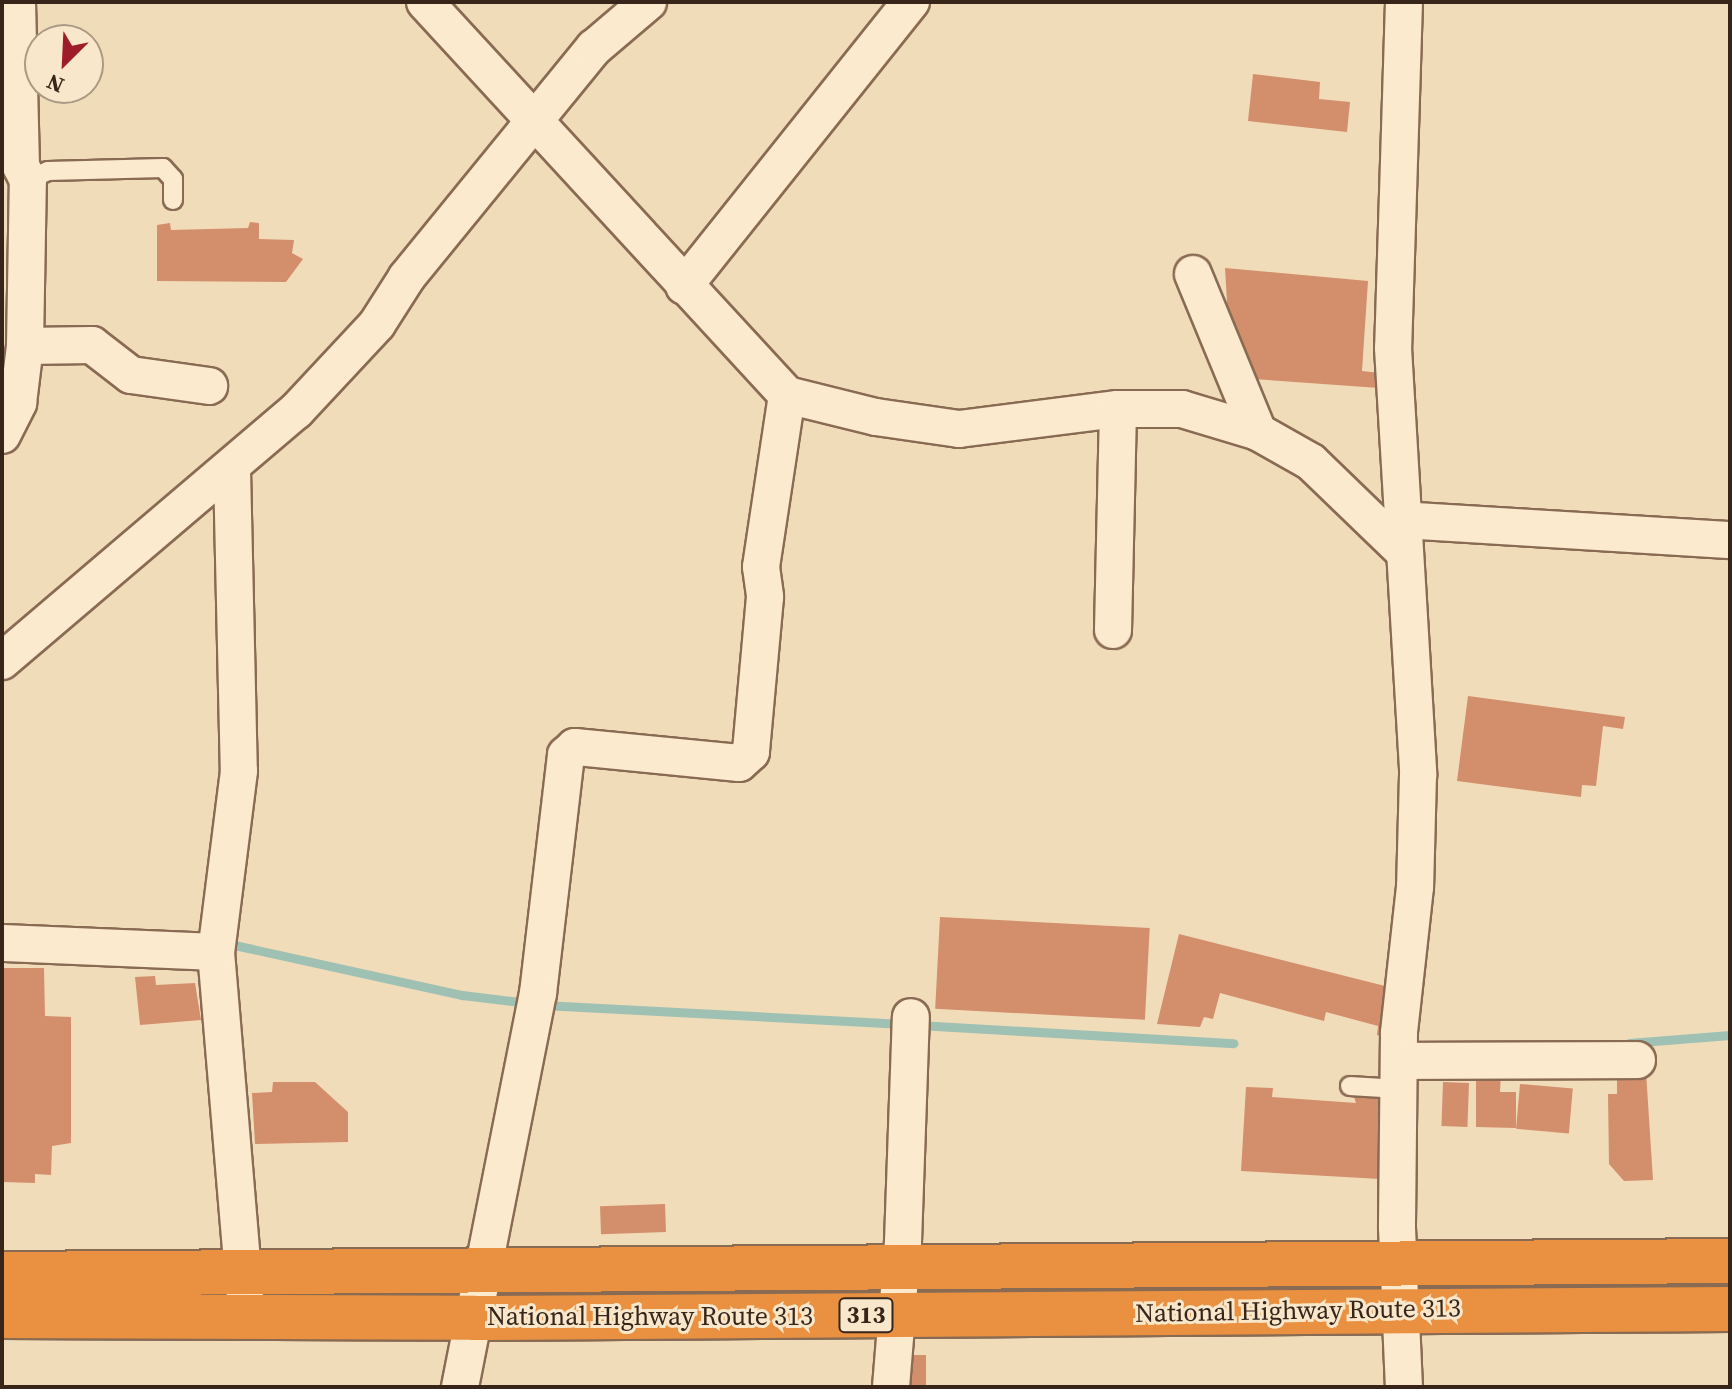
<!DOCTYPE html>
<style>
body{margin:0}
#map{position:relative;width:1732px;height:1389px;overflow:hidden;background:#f1dcba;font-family:"Source Serif 4",serif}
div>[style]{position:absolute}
.stream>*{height:9px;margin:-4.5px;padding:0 4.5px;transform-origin:4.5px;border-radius:4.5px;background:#9fc1b4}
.building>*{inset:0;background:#d38e6c;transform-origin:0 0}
.roads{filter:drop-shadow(2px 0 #896b53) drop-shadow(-2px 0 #896b53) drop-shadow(0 2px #896b53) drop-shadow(0 -2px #896b53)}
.lane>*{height:18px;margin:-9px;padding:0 9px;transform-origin:9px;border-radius:9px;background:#fceace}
.street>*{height:36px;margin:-18px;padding:0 18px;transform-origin:18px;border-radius:18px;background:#fceace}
.highway>*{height:44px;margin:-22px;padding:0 22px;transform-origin:22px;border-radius:22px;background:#ea9141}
span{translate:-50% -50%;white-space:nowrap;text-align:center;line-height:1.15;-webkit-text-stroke:6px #f8e7ca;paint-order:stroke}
.shield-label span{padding:2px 6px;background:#f8e7ca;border:2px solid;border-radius:6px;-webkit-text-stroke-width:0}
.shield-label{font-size:24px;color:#37251a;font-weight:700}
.street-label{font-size:26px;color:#37251a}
.frame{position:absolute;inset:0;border:4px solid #37251a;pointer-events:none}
.north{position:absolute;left:24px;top:24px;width:80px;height:80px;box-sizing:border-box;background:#f8e7ca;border:2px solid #ab9984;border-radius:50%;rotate:204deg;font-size:22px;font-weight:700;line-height:32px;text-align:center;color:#37251a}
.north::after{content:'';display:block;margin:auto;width:28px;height:36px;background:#9d1e2a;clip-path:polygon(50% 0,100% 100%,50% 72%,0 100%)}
</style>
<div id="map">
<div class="stream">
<i style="left:225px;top:943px;width:243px;rotate:12.4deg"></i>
<i style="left:462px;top:995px;width:66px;rotate:6.9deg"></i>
<i style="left:543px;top:1005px;width:361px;rotate:3deg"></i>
<i style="left:918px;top:1025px;width:316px;rotate:3.3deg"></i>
<i style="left:1629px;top:1043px;width:101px;rotate:-4.5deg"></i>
</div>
<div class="building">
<i style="clip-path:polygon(1253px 74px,1320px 82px,1319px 99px,1350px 102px,1347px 132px,1248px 121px)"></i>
<i style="clip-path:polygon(250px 222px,259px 223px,259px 239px,294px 240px,292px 253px,303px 259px,286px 282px,157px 281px,157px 225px,170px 223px,171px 230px,248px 228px)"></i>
<i style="clip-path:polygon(1225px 268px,1368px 281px,1362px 371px,1380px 373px,1379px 388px,1253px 379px,1228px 319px)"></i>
<i style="clip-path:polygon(1468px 696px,1625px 717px,1623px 729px,1603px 726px,1596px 786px,1582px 785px,1581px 797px,1457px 781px)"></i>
<i style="left:940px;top:917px;width:210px;height:92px;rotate:3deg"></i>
<i style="clip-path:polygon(1179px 934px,1389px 987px,1384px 1036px,1377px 1035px,1378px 1026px,1326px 1012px,1324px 1021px,1220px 993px,1213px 1019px,1204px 1017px,1200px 1027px,1157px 1024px)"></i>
<i style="clip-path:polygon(2px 968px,44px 968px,45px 1016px,71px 1017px,71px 1143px,52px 1146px,51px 1175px,35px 1174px,35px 1183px,2px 1182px)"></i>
<i style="clip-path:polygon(155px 976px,156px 985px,195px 983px,201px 1020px,140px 1025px,135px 977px)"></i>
<i style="clip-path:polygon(1476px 1071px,1501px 1072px,1500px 1092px,1516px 1092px,1516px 1128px,1476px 1127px)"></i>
<i style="clip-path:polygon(1617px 1071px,1646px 1072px,1653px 1180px,1624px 1181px,1609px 1164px,1608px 1094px,1617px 1094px)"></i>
<i style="clip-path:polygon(273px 1082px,315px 1082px,348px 1112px,348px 1142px,255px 1144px,252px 1093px,272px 1092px)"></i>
<i style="left:1443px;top:1082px;width:26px;height:44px;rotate:2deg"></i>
<i style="left:1520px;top:1084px;width:53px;height:45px;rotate:5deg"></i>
<i style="clip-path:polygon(1246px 1087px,1273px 1088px,1272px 1097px,1356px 1103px,1354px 1097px,1381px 1099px,1380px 1179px,1241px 1171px)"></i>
<i style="left:665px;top:1204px;width:28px;height:65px;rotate:88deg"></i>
<i style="left:900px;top:1355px;width:26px;height:32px"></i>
</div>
<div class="roads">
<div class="lane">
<i style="left:28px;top:180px;width:22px;rotate:-24deg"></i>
<i style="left:48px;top:171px;width:115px;rotate:-1.5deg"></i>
<i style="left:163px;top:168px;width:15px;rotate:48deg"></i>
<i style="left:173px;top:179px;width:21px;rotate:90deg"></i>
<i style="left:1350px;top:1086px;width:49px;rotate:3.5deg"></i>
</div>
<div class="street">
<i style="left:425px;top:2px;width:534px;rotate:47.35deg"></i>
<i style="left:787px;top:395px;width:174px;rotate:98.6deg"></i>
<i style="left:761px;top:567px;width:30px;rotate:82deg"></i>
<i style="left:765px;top:597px;width:156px;rotate:95.2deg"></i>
<i style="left:751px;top:752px;width:16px;rotate:137deg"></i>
<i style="left:739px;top:763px;width:165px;rotate:-174.4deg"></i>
<i style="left:575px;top:747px;width:12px;rotate:138deg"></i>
<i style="left:566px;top:755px;width:240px;rotate:96.7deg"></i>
<i style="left:538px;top:993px;width:402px;rotate:101.2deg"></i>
<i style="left:1404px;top:2px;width:346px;rotate:91.8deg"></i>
<i style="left:1393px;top:348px;width:428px;rotate:86.6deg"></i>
<i style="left:1418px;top:775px;width:112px;rotate:91.5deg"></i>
<i style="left:1415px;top:887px;width:147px;rotate:96.3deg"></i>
<i style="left:1399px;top:1033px;width:195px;rotate:90.6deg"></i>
<i style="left:1397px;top:1228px;width:159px;rotate:87.5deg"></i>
<i style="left:1193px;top:274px;width:171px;rotate:67.6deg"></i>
<i style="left:684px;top:286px;width:364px;rotate:-51.4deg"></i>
<i style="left:25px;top:346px;width:67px;rotate:-0.9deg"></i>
<i style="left:92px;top:345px;width:49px;rotate:37.6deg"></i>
<i style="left:131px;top:375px;width:79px;rotate:8deg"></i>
<i style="left:787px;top:395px;width:92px;rotate:13.9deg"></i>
<i style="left:876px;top:417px;width:84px;rotate:8.2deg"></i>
<i style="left:959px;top:429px;width:160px;rotate:-7.2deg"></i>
<i style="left:1118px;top:409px;width:64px"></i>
<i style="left:1182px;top:409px;width:79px;rotate:16.8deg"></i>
<i style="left:1258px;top:432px;width:61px;rotate:29.5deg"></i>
<i style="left:1311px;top:462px;width:125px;rotate:44deg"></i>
<i style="left:2px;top:435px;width:36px;rotate:-63deg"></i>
<i style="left:18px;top:403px;width:57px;rotate:-83deg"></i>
<i style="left:25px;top:346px;width:166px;rotate:-89deg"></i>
<i style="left:28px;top:180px;width:16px;rotate:-117deg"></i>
<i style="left:21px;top:166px;width:164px;rotate:-91.4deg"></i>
<i style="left:232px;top:470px;width:301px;rotate:88.7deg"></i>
<i style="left:239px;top:771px;width:182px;rotate:97.2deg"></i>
<i style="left:216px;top:952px;width:347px;rotate:85.2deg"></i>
<i style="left:1401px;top:520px;width:330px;rotate:3.5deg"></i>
<i style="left:1113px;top:630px;width:221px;rotate:-88.7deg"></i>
<i style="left:2px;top:661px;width:386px;rotate:-40.4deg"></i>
<i style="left:296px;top:411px;width:119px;rotate:-47deg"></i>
<i style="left:377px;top:324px;width:56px;rotate:-57.4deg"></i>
<i style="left:407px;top:277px;width:296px;rotate:-50.8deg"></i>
<i style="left:594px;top:48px;width:71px;rotate:-40.4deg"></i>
<i style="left:2px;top:943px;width:214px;rotate:2.4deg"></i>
<i style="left:1399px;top:1061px;width:238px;rotate:-0.2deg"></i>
<i style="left:891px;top:1387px;width:145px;rotate:-85.3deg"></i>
<i style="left:903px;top:1242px;width:225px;rotate:-88deg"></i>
</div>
<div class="highway">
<i style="left:2px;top:1274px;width:1728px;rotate:-0.43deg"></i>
<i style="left:2px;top:1316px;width:473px;rotate:0.2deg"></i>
<i style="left:475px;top:1318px;width:1255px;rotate:-0.41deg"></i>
</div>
</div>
<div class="shield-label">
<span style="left:866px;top:1315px">313</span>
</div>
<div class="street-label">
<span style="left:1298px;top:1311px;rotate:-1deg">National Highway Route 313</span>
<span style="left:650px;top:1317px">National Highway Route 313</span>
</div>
<div class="frame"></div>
<div class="north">N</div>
</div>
